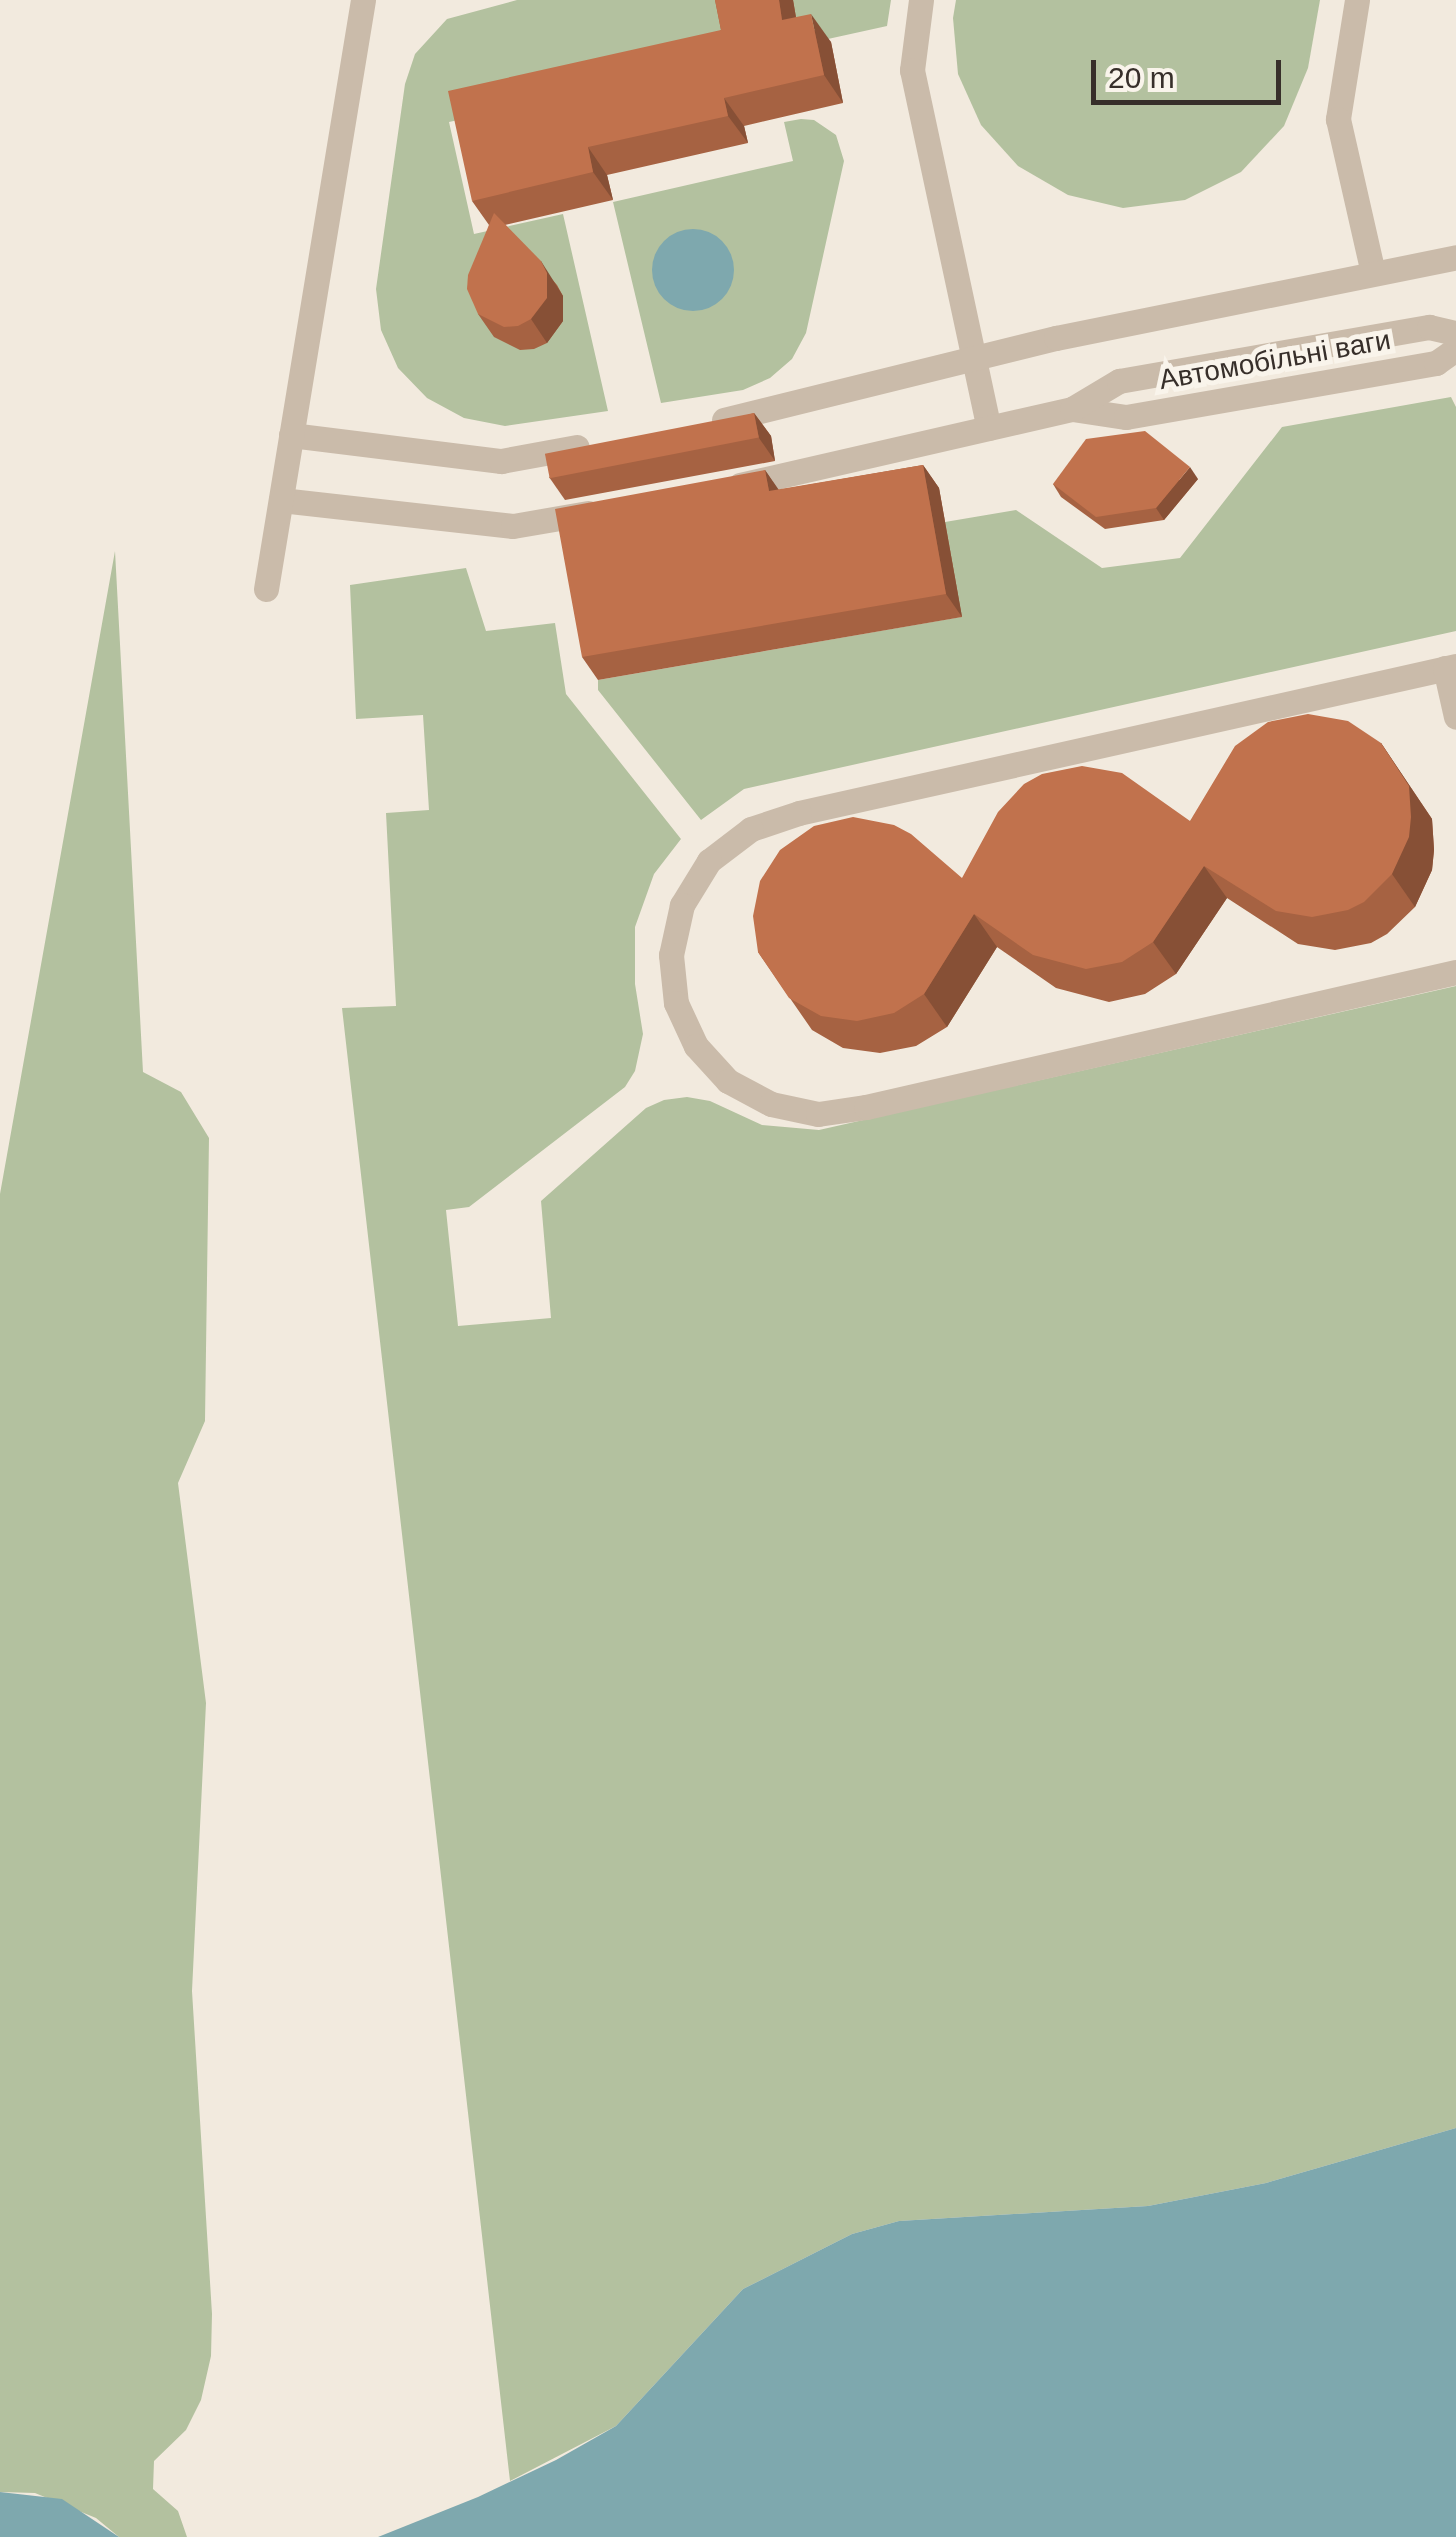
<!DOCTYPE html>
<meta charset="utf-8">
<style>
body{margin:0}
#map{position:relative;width:1456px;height:2537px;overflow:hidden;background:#f2eade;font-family:Helvetica,sans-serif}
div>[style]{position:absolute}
.green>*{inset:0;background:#b3c19f}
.water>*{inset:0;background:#7ea8ae}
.round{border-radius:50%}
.minor>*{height:25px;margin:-12.5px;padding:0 12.5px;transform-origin:12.5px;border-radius:12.5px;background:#cabbaa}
.wall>*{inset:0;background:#a66242}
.shaded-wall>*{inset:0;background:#875036}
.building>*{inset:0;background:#c1724d;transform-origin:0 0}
span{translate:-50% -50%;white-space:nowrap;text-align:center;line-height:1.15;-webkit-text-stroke:10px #f9f4eb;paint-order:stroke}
.street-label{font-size:28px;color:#372f2a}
.scale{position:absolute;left:1091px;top:60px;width:190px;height:45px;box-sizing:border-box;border:5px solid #372f2a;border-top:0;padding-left:12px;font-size:30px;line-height:35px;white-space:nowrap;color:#372f2a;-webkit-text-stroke:8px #f9f4eb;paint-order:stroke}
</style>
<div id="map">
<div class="green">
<i style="clip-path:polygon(517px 0,891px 0,887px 26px,449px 122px,474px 234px,563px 214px,608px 411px,505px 426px,464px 418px,427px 398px,398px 368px,381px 330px,376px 289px,405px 84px,415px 54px,447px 19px)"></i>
<i style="clip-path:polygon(956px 0,1320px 0,1308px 68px,1284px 126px,1241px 172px,1185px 200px,1123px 208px,1068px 195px,1018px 166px,981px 125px,958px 74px,953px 18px)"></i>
<i style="clip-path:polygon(801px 119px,814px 120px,836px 135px,844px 161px,806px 333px,792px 359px,770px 378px,743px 390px,661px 403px,613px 202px,793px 161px,784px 122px)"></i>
<i style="clip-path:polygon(1451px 397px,1456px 407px,1456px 631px,744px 789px,701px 820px,598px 690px,598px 680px,961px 617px,945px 522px,1016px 510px,1102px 568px,1180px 558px,1282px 427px)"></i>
<i style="clip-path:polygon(115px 551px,143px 1072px,181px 1092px,209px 1138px,205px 1421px,178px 1483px,206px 1703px,192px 1991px,212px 2314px,211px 2356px,201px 2400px,186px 2430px,154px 2461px,153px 2489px,178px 2511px,187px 2537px,119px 2537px,96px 2518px,35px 2493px,0 2492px,0 1194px)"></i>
<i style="clip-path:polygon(466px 568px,486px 631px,555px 623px,566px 694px,681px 839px,654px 874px,635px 927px,635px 984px,643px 1034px,635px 1071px,625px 1087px,469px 1207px,446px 1210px,458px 1326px,551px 1318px,541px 1201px,646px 1108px,664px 1100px,687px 1097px,710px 1101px,762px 1125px,819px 1130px,1456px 986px,1456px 2128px,1266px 2183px,1148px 2206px,899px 2221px,852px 2234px,743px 2289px,616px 2426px,510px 2481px,342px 1008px,396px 1006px,386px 813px,429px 810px,423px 715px,356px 719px,350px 585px)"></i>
</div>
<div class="water">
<i class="round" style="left:652px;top:229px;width:82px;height:82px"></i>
<i style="clip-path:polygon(1456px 2128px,1456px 2537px,378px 2537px,478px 2497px,556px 2460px,616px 2426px,743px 2289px,852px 2234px,899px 2221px,1148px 2206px,1266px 2183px)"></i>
<i style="clip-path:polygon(0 2492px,62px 2499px,119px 2537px,0 2537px)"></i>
</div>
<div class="minor">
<i style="left:921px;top:0;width:71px;rotate:97.3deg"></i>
<i style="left:912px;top:70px;width:366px;rotate:77.9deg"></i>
<i style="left:1357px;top:0;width:121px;rotate:99.1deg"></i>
<i style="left:1338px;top:119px;width:158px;rotate:77.2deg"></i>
<i style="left:1072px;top:409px;width:55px;rotate:8.4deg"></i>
<i style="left:1126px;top:417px;width:315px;rotate:-9.9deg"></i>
<i style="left:1436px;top:363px;width:24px;rotate:-35deg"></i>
<i style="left:724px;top:420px;width:342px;rotate:-13.9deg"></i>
<i style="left:1056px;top:338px;width:408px;rotate:-11.4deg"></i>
<i style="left:291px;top:435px;width:212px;rotate:7.1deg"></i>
<i style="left:501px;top:461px;width:77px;rotate:-10.4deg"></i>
<i style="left:740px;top:485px;width:341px;rotate:-12.9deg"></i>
<i style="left:1072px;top:409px;width:55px;rotate:-30.8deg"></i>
<i style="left:1119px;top:381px;width:315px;rotate:-9.9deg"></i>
<i style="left:1429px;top:327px;width:28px;rotate:13deg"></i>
<i style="left:281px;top:500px;width:233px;rotate:6.4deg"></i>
<i style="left:513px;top:526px;width:76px;rotate:-9.8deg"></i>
<i style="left:266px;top:589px;width:597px;rotate:-80.65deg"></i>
<i style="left:1456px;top:666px;width:673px;rotate:167.39deg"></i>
<i style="left:799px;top:813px;width:51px;rotate:161.6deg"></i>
<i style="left:751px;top:829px;width:53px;rotate:142.7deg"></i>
<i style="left:709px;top:861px;width:52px;rotate:121.5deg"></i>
<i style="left:682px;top:905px;width:51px;rotate:102.4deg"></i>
<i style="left:671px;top:955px;width:48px;rotate:84.1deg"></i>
<i style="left:676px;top:1003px;width:47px;rotate:65.1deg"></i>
<i style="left:696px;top:1046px;width:47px;rotate:47.6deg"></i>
<i style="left:728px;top:1081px;width:49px;rotate:28.1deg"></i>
<i style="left:771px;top:1104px;width:48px;rotate:12deg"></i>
<i style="left:818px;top:1114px;width:49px;rotate:-8.3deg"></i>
<i style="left:866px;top:1107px;width:605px;rotate:-12.89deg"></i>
<i style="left:1445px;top:668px;width:50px;rotate:77.3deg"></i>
</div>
<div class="wall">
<i style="clip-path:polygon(715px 0,793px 0,796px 17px,831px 42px,843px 103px,744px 126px,748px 143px,607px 175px,613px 200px,505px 225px,557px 285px,563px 296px,563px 321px,547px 343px,534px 349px,520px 350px,494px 337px,478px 314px,489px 225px,472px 201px,721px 30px)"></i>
<i style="clip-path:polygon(754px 413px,771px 436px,775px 461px,565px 500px,549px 477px)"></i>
<i style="clip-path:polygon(923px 465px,939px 488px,962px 617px,598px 680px,582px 657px,765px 470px,778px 490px)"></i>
<i style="clip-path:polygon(1198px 479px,1164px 520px,1105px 529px,1061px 497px,1053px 484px)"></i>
<i style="clip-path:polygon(1381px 743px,1432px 819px,1434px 850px,1432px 870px,1415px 907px,1387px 934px,1371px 943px,1335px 950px,1298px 944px,1227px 898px,1176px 974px,1145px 994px,1109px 1002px,1056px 988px,997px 947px,947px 1027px,916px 1046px,880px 1053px,843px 1048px,812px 1030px,758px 952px,962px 878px,1190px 821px)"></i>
</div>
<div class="shaded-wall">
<i style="clip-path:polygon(779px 0,793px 0,801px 48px,782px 20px)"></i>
<i style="clip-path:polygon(811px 14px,831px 42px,843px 103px,824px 75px)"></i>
<i style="clip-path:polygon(724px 98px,744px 126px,748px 143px,728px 116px)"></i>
<i style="clip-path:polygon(588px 147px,607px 175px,613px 200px,593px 172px)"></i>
<i style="clip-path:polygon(541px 261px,563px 296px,563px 321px,547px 343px,531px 319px)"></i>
<i style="clip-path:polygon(754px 413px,771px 436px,775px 461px,759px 438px)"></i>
<i style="clip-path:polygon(923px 465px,939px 488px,962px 617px,946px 594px)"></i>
<i style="clip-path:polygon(1190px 467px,1198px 479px,1164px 520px,1156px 508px)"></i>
<i style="clip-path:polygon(765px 470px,781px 493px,769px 491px)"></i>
<i style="clip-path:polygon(1381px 743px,1432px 819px,1434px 850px,1432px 870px,1415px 907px,1392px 874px)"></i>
<i style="clip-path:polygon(1204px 866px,1227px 898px,1176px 974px,1153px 942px)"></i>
<i style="clip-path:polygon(974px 914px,997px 947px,947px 1027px,924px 994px)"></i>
</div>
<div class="building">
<i style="clip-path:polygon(715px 0,779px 0,782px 20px,811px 14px,824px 75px,724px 98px,728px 116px,588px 147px,593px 172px,472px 201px,448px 91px,721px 30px)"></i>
<i style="clip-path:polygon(494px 213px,541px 261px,547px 273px,547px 298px,531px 319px,518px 326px,504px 327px,478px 314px,467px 289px,468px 275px)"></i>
<i style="left:754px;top:413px;width:25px;height:213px;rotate:79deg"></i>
<i style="clip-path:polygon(1145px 431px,1190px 467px,1156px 508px,1096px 517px,1053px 484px,1086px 439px)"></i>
<i style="clip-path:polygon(923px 465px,946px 594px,582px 657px,555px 509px,765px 470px,769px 491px)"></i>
<i style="clip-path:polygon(1308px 714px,1348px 721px,1381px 743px,1409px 786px,1411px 817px,1409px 837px,1392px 874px,1364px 902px,1348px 910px,1312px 917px,1276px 911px,1204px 866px,1153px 942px,1122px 962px,1086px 969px,1033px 955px,974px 914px,924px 994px,894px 1013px,857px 1021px,821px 1016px,789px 998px,758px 952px,753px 916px,760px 881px,780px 850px,814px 826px,853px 817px,894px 825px,911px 834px,962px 878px,998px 812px,1024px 784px,1042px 774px,1082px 766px,1122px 773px,1190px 821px,1235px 746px,1268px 722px)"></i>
</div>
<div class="street-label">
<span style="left:1275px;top:360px;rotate:-10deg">Автомобільні ваги</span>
</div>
<div class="scale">20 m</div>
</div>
